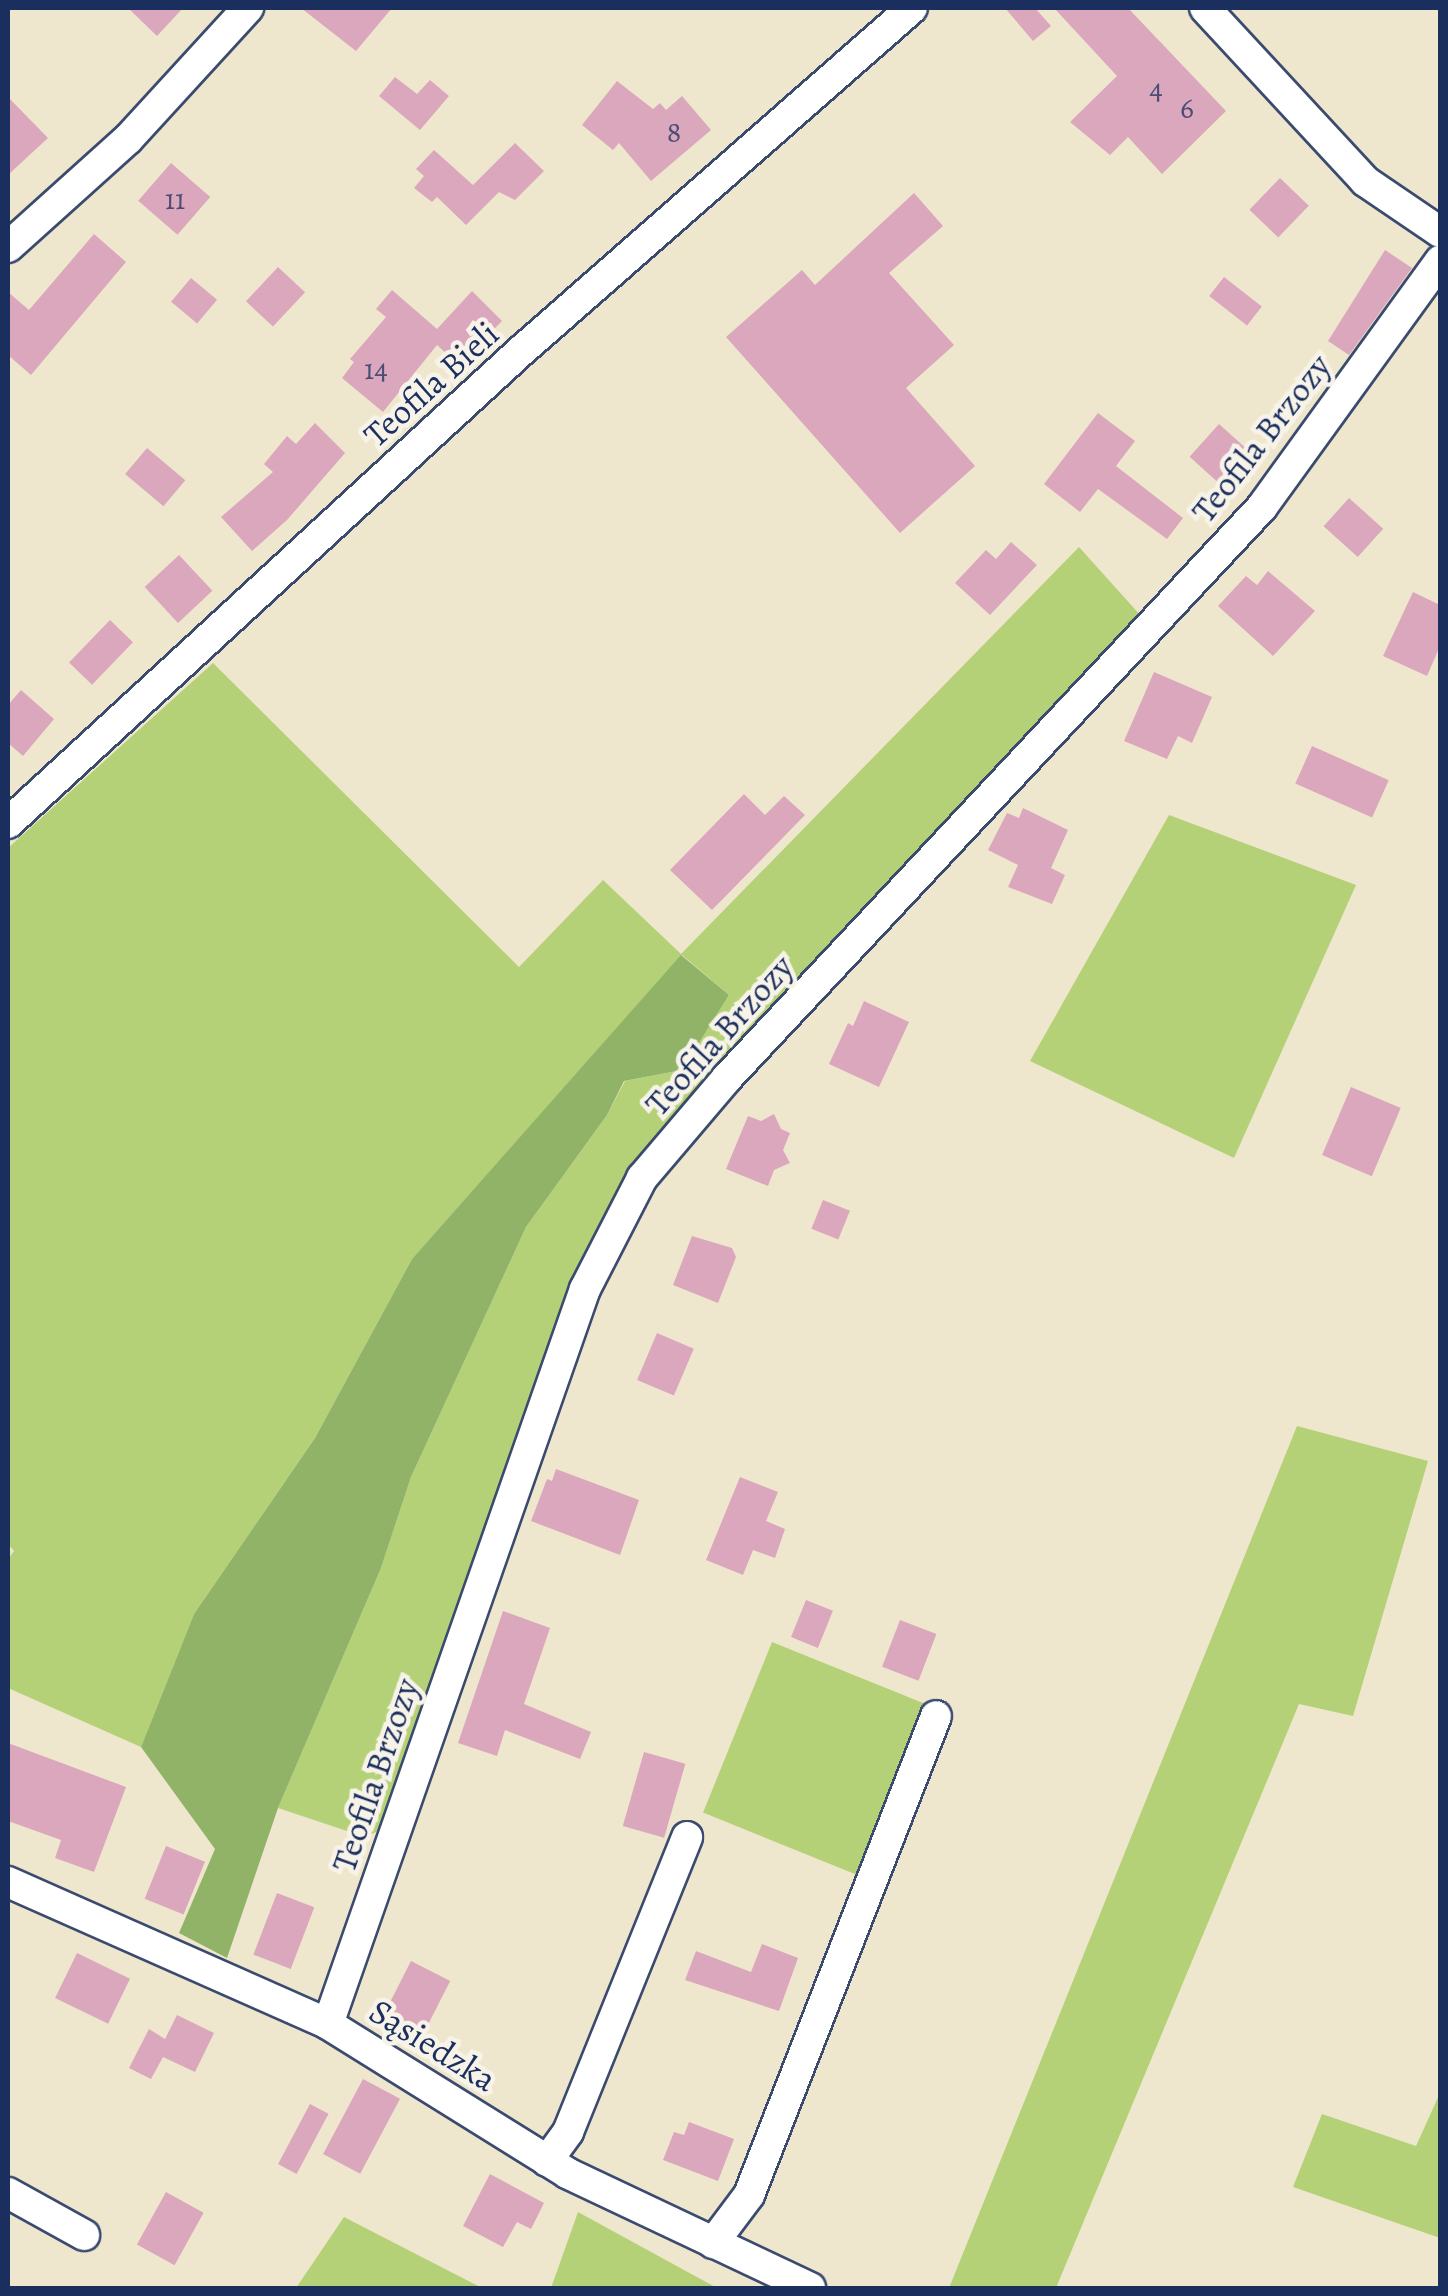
<!DOCTYPE html>
<meta charset="utf-8">
<style>
body{margin:0}
#map{position:relative;width:1448px;height:2296px;overflow:hidden;background:#efe7cd;font-family:Alegreya,serif}
div>[style]{position:absolute}
.green>*{inset:0;background:#b5d177;transform-origin:0 0}
.forest>*{inset:0;background:#90b368}
.building>*{inset:0;background:#dba7bd;transform-origin:0 0}
.roads{filter:drop-shadow(2px 0 #3b4b6f) drop-shadow(-2px 0 #3b4b6f) drop-shadow(0 2px #3b4b6f) drop-shadow(0 -2px #3b4b6f)}
.minor>*{height:30px;margin:-15px;padding:0 15px;transform-origin:15px;border-radius:15px;background:#fff}
span{translate:-50% -50%;white-space:nowrap;text-align:center;line-height:1.15;-webkit-text-stroke:9px #f7f3e8;paint-order:stroke}
.number-label{font-size:30px;color:#4b4d76}
.number-label span{-webkit-text-stroke-width:0}
.street-label{font-size:35px;color:#1b2f5e}
.frame{position:absolute;inset:0;border:10px solid #1b2f5e;pointer-events:none}
</style>
<div id="map">
<div class="green">
<i style="clip-path:polygon(1079px 547px,1142px 617px,639px 1156px,569px 1290px,383px 1829px,365px 1837px,278px 1808px,381px 1568px,411px 1477px,526px 1227px,607px 1115px,625px 1081px,682px 1070px,729px 995px,682px 955px,412px 1259px,315px 1438px,194px 1614px,141px 1747px,8px 1688px,8px 1559px,14px 1551px,8px 1544px,8px 848px,213px 663px,519px 967px,603px 880px,681px 954px)"></i>
<i style="clip-path:polygon(1169px 815px,1356px 885px,1234px 1158px,1030px 1061px)"></i>
<i style="clip-path:polygon(1297px 1426px,1428px 1461px,1353px 1716px,1299px 1704px,1056px 2288px,949px 2288px)"></i>
<i style="left:772px;top:1642px;width:195px;height:184px;rotate:22deg"></i>
<i style="clip-path:polygon(1440px 2093px,1440px 2238px,1293px 2187px,1322px 2114px,1416px 2146px)"></i>
<i style="clip-path:polygon(578px 2212px,717px 2288px,551px 2288px)"></i>
<i style="clip-path:polygon(344px 2217px,482px 2288px,296px 2288px)"></i>
</div>
<div class="forest">
<i style="clip-path:polygon(681px 955px,729px 995px,682px 1070px,624px 1081px,607px 1115px,526px 1227px,411px 1477px,381px 1568px,278px 1808px,227px 1958px,179px 1933px,215px 1849px,141px 1747px,194px 1614px,315px 1438px,412px 1259px)"></i>
</div>
<div class="building">
<i style="clip-path:polygon(128px 8px,183px 8px,157px 36px)"></i>
<i style="clip-path:polygon(301px 8px,392px 8px,356px 51px)"></i>
<i style="clip-path:polygon(1005px 8px,1035px 8px,1051px 26px,1033px 41px)"></i>
<i style="clip-path:polygon(1054px 8px,1128px 8px,1226px 111px,1162px 174px,1128px 137px,1110px 155px,1070px 122px,1117px 76px)"></i>
<i style="clip-path:polygon(395px 77px,417px 94px,430px 80px,449px 96px,420px 130px,379px 96px)"></i>
<i style="clip-path:polygon(617px 81px,653px 109px,660px 103px,666px 110px,682px 96px,711px 130px,651px 181px,619px 143px,613px 150px,582px 125px)"></i>
<i style="clip-path:polygon(8px 97px,48px 138px,8px 175px)"></i>
<i style="clip-path:polygon(515px 143px,544px 171px,515px 200px,499px 192px,466px 225px,437px 197px,432px 202px,414px 188px,424px 176px,416px 169px,434px 150px,473px 185px)"></i>
<i style="left:171px;top:163px;width:52px;height:50px;rotate:41deg"></i>
<i style="left:1280px;top:178px;width:40px;height:44px;rotate:44deg"></i>
<i style="clip-path:polygon(914px 193px,943px 226px,889px 273px,954px 345px,906px 388px,975px 466px,900px 533px,726px 337px,802px 270px,815px 285px)"></i>
<i style="clip-path:polygon(94px 234px,126px 262px,31px 375px,8px 355px,8px 292px,29px 310px)"></i>
<i style="clip-path:polygon(1385px 250px,1412px 268px,1349px 355px,1328px 341px)"></i>
<i style="left:278px;top:267px;width:37px;height:47px;rotate:43deg"></i>
<i style="left:1224px;top:277px;width:48px;height:24px;rotate:38deg"></i>
<i style="left:191px;top:278px;width:34px;height:31px;rotate:40deg"></i>
<i style="clip-path:polygon(392px 290px,437px 329px,472px 291px,502px 321px,459px 365px,437px 345px,383px 412px,342px 378px,354px 362px,350px 359px,386px 317px,376px 309px)"></i>
<i style="clip-path:polygon(1098px 413px,1135px 441px,1116px 466px,1183px 518px,1167px 539px,1098px 489px,1080px 512px,1044px 484px)"></i>
<i style="clip-path:polygon(315px 423px,345px 453px,287px 520px,252px 551px,221px 517px,273px 472px,264px 464px,287px 436px,296px 444px)"></i>
<i style="left:1219px;top:424px;width:47px;height:44px;rotate:42deg"></i>
<i style="left:147px;top:448px;width:50px;height:34px;rotate:40deg"></i>
<i style="left:1349px;top:498px;width:46px;height:38px;rotate:42deg"></i>
<i style="clip-path:polygon(1011px 542px,1037px 565px,990px 615px,955px 583px,986px 550px,996px 559px)"></i>
<i style="left:179px;top:555px;width:49px;height:47px;rotate:47deg"></i>
<i style="clip-path:polygon(1268px 571px,1315px 611px,1273px 656px,1218px 606px,1246px 576px,1257px 585px)"></i>
<i style="clip-path:polygon(1413px 592px,1440px 605px,1440px 646px,1427px 676px,1383px 656px)"></i>
<i style="left:110px;top:620px;width:32px;height:59px;rotate:44deg"></i>
<i style="clip-path:polygon(1154px 672px,1212px 697px,1192px 743px,1178px 736px,1167px 759px,1124px 741px)"></i>
<i style="clip-path:polygon(21px 690px,54px 719px,23px 756px,8px 743px,8px 705px)"></i>
<i style="left:1312px;top:746px;width:84px;height:41px;rotate:24deg"></i>
<i style="clip-path:polygon(744px 794px,765px 815px,784px 796px,805px 815px,712px 910px,670px 870px)"></i>
<i style="clip-path:polygon(1023px 808px,1068px 830px,1051px 868px,1065px 875px,1052px 904px,1008px 887px,1018px 865px,988px 850px,1007px 813px,1019px 818px)"></i>
<i style="clip-path:polygon(864px 1001px,909px 1022px,879px 1087px,829px 1064px,848px 1023px,853px 1026px)"></i>
<i style="left:1351px;top:1087px;width:54px;height:74px;rotate:23deg"></i>
<i style="clip-path:polygon(774px 1114px,781px 1129px,790px 1133px,783px 1150px,790px 1163px,774px 1170px,768px 1186px,726px 1169px,748px 1116px,761px 1121px)"></i>
<i style="left:823px;top:1200px;width:29px;height:31px;rotate:22deg"></i>
<i style="clip-path:polygon(692px 1236px,732px 1248px,736px 1257px,718px 1303px,673px 1285px)"></i>
<i style="left:657px;top:1333px;width:40px;height:51px;rotate:23deg"></i>
<i style="clip-path:polygon(556px 1469px,639px 1500px,620px 1555px,531px 1521px,547px 1479px,552px 1481px)"></i>
<i style="clip-path:polygon(740px 1477px,778px 1492px,766px 1521px,785px 1529px,775px 1558px,753px 1550px,743px 1575px,706px 1560px)"></i>
<i style="left:806px;top:1600px;width:29px;height:40px;rotate:22deg"></i>
<i style="clip-path:polygon(503px 1611px,550px 1628px,524px 1704px,591px 1732px,580px 1759px,505px 1730px,497px 1756px,458px 1743px)"></i>
<i style="left:900px;top:1620px;width:39px;height:50px;rotate:21deg"></i>
<i style="clip-path:polygon(8px 1743px,126px 1787px,94px 1872px,55px 1858px,61px 1840px,8px 1821px)"></i>
<i style="left:644px;top:1752px;width:43px;height:77px;rotate:16deg"></i>
<i style="left:166px;top:1846px;width:42px;height:57px;rotate:22deg"></i>
<i style="left:277px;top:1893px;width:40px;height:66px;rotate:21deg"></i>
<i style="clip-path:polygon(762px 1944px,798px 1958px,779px 2011px,685px 1980px,696px 1951px,751px 1972px)"></i>
<i style="left:77px;top:1953px;width:59px;height:50px;rotate:26deg"></i>
<i style="left:411px;top:1961px;width:44px;height:58px;rotate:27deg"></i>
<i style="clip-path:polygon(177px 2015px,214px 2033px,195px 2072px,163px 2057px,151px 2079px,129px 2068px,149px 2029px,165px 2039px)"></i>
<i style="left:363px;top:2079px;width:42px;height:85px;rotate:28deg"></i>
<i style="left:310px;top:2104px;width:21px;height:68px;rotate:28deg"></i>
<i style="clip-path:polygon(689px 2122px,734px 2139px,718px 2181px,663px 2160px,674px 2132px,684px 2135px)"></i>
<i style="clip-path:polygon(490px 2174px,544px 2203px,531px 2229px,517px 2222px,503px 2247px,463px 2226px)"></i>
<i style="left:166px;top:2192px;width:43px;height:60px;rotate:29deg"></i>
</div>
<div class="roads">
<div class="minor">
<i style="left:1205px;top:8px;width:236px;rotate:47.2deg"></i>
<i style="left:1365px;top:181px;width:91px;rotate:34.2deg"></i>
<i style="left:8px;top:247px;width:161px;rotate:-42deg"></i>
<i style="left:128px;top:139px;width:178px;rotate:-47.5deg"></i>
<i style="left:8px;top:823px;width:697px;rotate:-42.62deg"></i>
<i style="left:521px;top:351px;width:520px;rotate:-41.26deg"></i>
<i style="left:8px;top:1882px;width:350px;rotate:23.9deg"></i>
<i style="left:328px;top:2024px;width:282px;rotate:31.9deg"></i>
<i style="left:567px;top:2173px;width:269px;rotate:25.3deg"></i>
<i style="left:328px;top:2024px;width:779px;rotate:-70.73deg"></i>
<i style="left:585px;top:1289px;width:125px;rotate:-62.8deg"></i>
<i style="left:642px;top:1178px;width:131px;rotate:-49.6deg"></i>
<i style="left:727px;top:1078px;width:782px;rotate:-46.86deg"></i>
<i style="left:1262px;top:507px;width:304px;rotate:-54.1deg"></i>
<i style="left:547px;top:2161px;width:36px;rotate:-54deg"></i>
<i style="left:568px;top:2132px;width:318px;rotate:-68deg"></i>
<i style="left:8px;top:2193px;width:87px;rotate:28.9deg"></i>
<i style="left:713px;top:2243px;width:60px;rotate:-53.1deg"></i>
<i style="left:749px;top:2195px;width:514px;rotate:-68.67deg"></i>
</div>
</div>
<div class="number-label">
<span style="left:1156px;top:89px">4</span>
<span style="left:1187px;top:108px">6</span>
<span style="left:674px;top:132px">8</span>
<span style="left:175px;top:199px">11</span>
<span style="left:376px;top:369px">14</span>
</div>
<div class="street-label">
<span style="left:431px;top:384px;rotate:-42deg">Teofila Bieli</span>
<span style="left:1261px;top:438px;rotate:-52deg">Teofila Brzozy</span>
<span style="left:719px;top:1035px;rotate:-48deg">Teofila Brzozy</span>
<span style="left:375px;top:1775px;rotate:-71deg">Teofila Brzozy</span>
<span style="left:433px;top:2045px;rotate:32deg">Sąsiedzka</span>
</div>
<div class="frame"></div>
</div>
